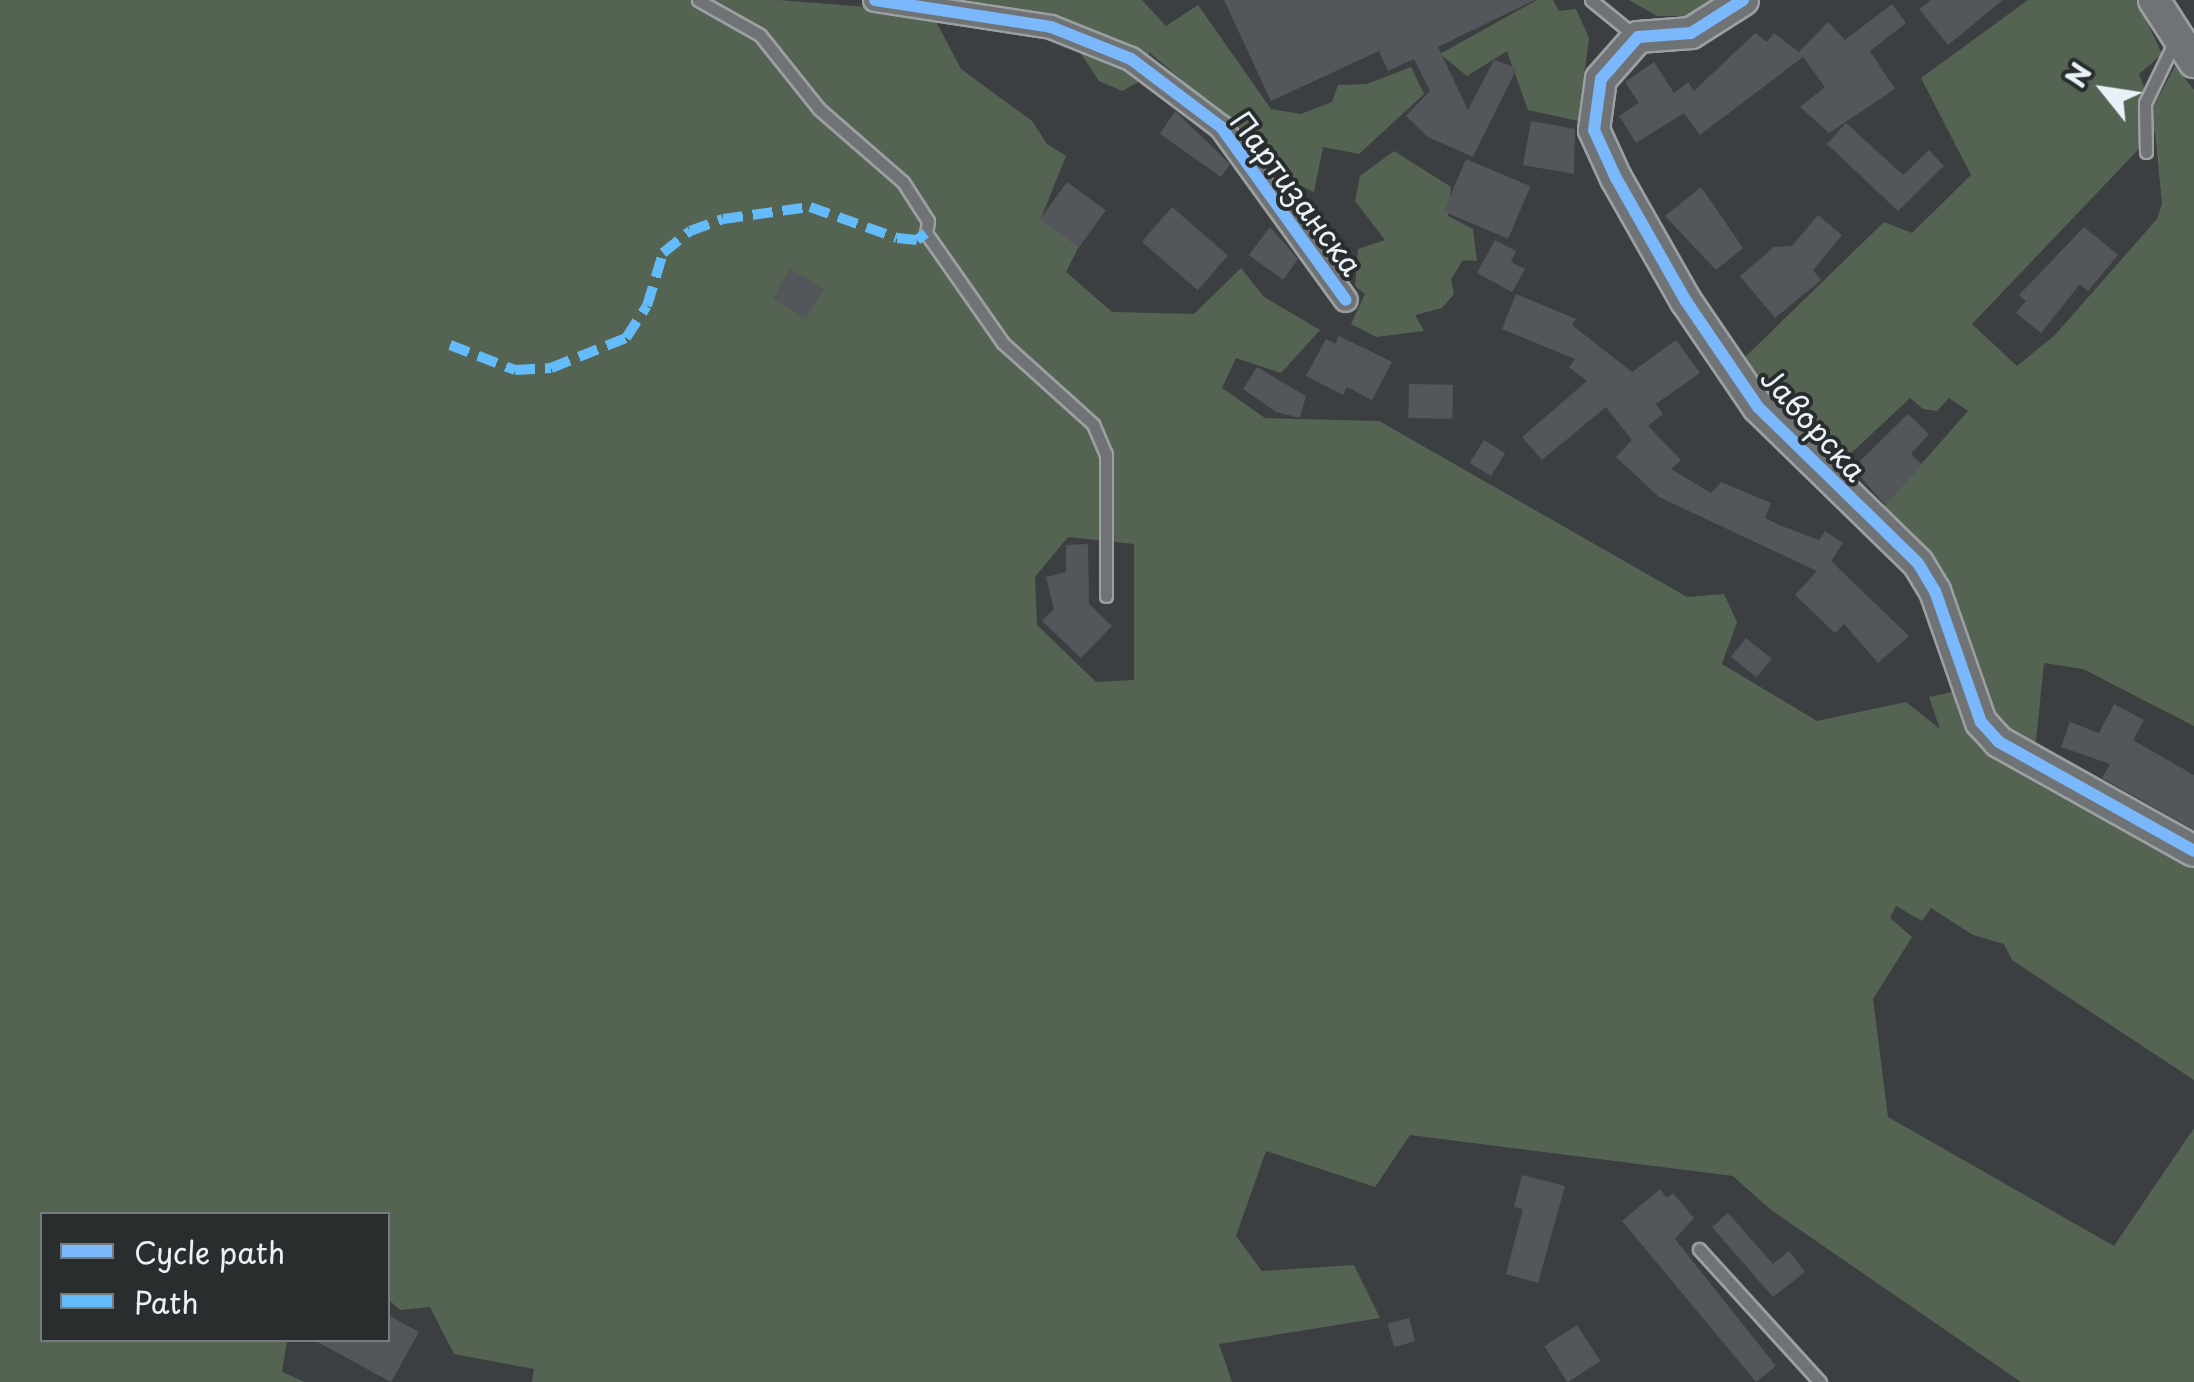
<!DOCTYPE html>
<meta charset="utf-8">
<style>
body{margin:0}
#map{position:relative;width:2194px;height:1382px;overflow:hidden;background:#3c3f42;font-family:"Playpen Sans",sans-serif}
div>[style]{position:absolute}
.green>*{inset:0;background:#556452}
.building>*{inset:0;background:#53565a;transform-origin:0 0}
.roads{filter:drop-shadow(2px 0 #9da0a3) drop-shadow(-2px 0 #9da0a3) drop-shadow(0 2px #9da0a3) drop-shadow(0 -2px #9da0a3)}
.lane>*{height:11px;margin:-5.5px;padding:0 5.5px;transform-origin:5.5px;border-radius:5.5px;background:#6f7376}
.street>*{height:22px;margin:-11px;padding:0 11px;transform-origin:11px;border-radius:11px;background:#6f7376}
.secondary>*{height:30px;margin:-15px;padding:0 15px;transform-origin:15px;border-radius:15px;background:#6f7376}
.quiet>*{height:10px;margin-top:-5px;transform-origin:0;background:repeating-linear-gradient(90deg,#63bbfa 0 20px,transparent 0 30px)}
.cycleway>*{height:12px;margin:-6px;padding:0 6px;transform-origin:6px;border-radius:6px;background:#7ab7fb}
span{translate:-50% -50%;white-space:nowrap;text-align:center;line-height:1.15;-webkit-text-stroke:8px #2a2d2e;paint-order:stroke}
.street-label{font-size:30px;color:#e8f1f8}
.legend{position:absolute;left:40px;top:1212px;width:350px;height:130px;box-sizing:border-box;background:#2a2d2e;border:2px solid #767b7f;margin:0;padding:12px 18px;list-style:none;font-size:30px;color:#e8f1f8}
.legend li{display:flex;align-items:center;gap:20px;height:50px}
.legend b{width:50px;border:2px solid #767b7f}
.north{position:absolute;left:2054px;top:40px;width:100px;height:100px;-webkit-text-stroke:8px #2a2d2e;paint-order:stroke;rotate:300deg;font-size:28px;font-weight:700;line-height:40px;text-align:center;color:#e8f1f8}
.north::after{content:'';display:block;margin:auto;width:35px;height:45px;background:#e8f1f8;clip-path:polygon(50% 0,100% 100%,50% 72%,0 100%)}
</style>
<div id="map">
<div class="green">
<i style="clip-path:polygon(evenodd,0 0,778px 0,931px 12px,961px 69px,1032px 121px,1047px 144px,1066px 156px,1041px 218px,1079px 246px,1066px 272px,1112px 312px,1194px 314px,1241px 268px,1264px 297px,1320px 330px,1281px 373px,1236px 358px,1222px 388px,1265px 418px,1379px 421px,1687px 597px,1724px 594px,1737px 622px,1722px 664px,1817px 721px,1906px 702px,1940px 729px,1929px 697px,1956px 691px,1972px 732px,1997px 761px,2163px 841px,2194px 868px,2194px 1080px,2012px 960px,2004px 944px,1973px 935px,1931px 908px,1922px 921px,1896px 906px,1890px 918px,1912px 937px,1873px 999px,1888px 1117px,2114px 1246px,2194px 1128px,2194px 1382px,2021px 1382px,1771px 1210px,1733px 1176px,1410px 1135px,1375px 1187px,1266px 1151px,1236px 1236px,1262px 1271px,1354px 1265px,1380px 1318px,1219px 1344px,1232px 1382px,532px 1382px,534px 1369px,454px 1354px,430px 1307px,400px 1310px,388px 1299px,388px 1214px,42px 1214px,42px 1340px,287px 1340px,282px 1372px,305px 1382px,0 1382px,0 0,1068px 537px,1134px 544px,1134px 680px,1096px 682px,1037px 625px,1035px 577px,1068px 537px)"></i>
<i style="clip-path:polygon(896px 0,1142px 0,1166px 26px,1198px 5px,1271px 109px,1301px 114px,1332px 102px,1338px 85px,1367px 84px,1411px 67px,1424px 94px,1359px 154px,1323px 147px,1314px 192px,1254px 165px,1231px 122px,1149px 52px,1144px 79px,1122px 91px,1099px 81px,1075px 45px,1092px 33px)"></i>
<i style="clip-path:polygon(1537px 0,1553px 0,1559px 11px,1576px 9px,1589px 38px,1578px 121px,1528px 110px,1507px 51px,1467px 76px,1440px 54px)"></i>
<i style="clip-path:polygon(1629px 0,1722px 0,1694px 16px,1657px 16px)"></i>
<i style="clip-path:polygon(evenodd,2028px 0,2137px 0,2162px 54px,2139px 74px,2152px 109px,2175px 66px,2194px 90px,2194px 726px,2083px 669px,2044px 663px,2035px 750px,2001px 727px,1879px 512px,1968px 411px,1949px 398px,1937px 411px,1923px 409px,1910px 398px,1831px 472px,1737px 365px,1884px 222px,1912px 233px,1971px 175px,1921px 78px,2028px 0,2155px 132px,2162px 204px,2157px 219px,2055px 335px,2017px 366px,1972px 324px,2155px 132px)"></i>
<i style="clip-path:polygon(1394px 151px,1451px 187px,1448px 216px,1473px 229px,1477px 261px,1463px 260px,1451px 279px,1454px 294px,1442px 308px,1415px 315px,1424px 331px,1376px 337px,1351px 324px,1365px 294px,1355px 286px,1358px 249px,1385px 240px,1355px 201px,1360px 176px)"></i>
</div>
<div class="building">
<i style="clip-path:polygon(1224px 0,1535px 0,1438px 47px,1468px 110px,1494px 60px,1517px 68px,1473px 157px,1428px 137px,1406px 116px,1430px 91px,1414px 59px,1388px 71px,1379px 51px,1271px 101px)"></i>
<i style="clip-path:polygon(1931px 0,2003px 0,1948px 45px,1919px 9px)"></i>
<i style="clip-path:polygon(1892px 4px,1906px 23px,1870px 51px,1895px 89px,1829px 133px,1800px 107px,1825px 87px,1803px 57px,1700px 135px,1684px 113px,1636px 143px,1619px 116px,1639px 103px,1625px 82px,1654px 62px,1674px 93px,1688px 82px,1694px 91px,1755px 33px,1767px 42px,1774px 33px,1799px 52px,1828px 22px,1845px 40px)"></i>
<i style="clip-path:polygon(1175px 111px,1230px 164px,1221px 177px,1160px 134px)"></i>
<i style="clip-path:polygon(1531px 121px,1575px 129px,1574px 174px,1523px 165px)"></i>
<i style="clip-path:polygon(1846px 123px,1903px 175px,1929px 150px,1944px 166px,1898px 211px,1827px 144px)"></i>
<i style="left:1466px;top:159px;width:70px;height:57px;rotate:23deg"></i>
<i style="left:1067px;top:182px;width:48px;height:46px;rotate:36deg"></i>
<i style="clip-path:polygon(1701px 187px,1743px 248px,1716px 270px,1665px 216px)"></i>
<i style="left:1172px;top:207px;width:74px;height:46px;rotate:41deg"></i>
<i style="clip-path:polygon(1818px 215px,1842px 235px,1813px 270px,1821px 280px,1775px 318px,1740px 276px,1774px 247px,1792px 246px)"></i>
<i style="clip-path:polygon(1270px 227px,1298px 259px,1283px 280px,1249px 255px)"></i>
<i style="clip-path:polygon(2084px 227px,2118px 255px,2088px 291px,2080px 284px,2041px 333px,2016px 313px,2026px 301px,2019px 295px)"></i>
<i style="clip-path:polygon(1495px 240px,1516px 251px,1511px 262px,1525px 269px,1512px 292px,1477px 273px)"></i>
<i style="left:790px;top:269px;width:39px;height:35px;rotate:30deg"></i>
<i style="clip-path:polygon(1516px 294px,1576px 319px,1572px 325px,1632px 372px,1676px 340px,1700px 373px,1656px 404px,1663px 414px,1648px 426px,1681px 460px,1671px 469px,1711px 493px,1721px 482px,1771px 503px,1765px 518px,1779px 525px,1819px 540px,1825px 531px,1843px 543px,1831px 561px,1909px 636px,1878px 663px,1844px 624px,1835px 633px,1795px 595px,1817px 571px,1659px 497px,1616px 457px,1632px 440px,1606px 407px,1542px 460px,1522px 437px,1587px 381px,1569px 367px,1575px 359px,1502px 329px)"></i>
<i style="clip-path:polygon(1339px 336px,1392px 362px,1372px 400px,1347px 387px,1343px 395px,1306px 376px,1326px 339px,1335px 344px)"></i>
<i style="clip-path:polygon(1257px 367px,1306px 396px,1300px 418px,1276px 412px,1243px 389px)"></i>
<i style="left:1409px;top:384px;width:44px;height:34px;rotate:1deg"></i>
<i style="clip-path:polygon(1908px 414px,1929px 434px,1911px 454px,1922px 465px,1885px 505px,1853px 468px)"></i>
<i style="left:1484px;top:440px;width:25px;height:27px;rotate:32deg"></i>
<i style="clip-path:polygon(1088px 544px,1089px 604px,1112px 626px,1081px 658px,1042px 621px,1054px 609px,1046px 577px,1066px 572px,1066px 545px)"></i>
<i style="left:1746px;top:638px;width:33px;height:24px;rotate:39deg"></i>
<i style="clip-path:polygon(2114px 704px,2144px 720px,2133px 740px,2194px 775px,2194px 830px,2102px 778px,2110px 764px,2061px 747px,2070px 722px,2099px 733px)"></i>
<i style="clip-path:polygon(1522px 1175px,1565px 1186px,1538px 1283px,1506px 1274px,1523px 1209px,1514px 1207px)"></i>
<i style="clip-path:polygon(1660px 1189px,1667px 1198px,1673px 1193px,1694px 1218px,1675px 1239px,1776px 1366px,1756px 1382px,1622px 1221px)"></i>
<i style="clip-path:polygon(1728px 1213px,1773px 1264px,1789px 1251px,1805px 1272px,1773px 1297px,1712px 1227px)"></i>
<i style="clip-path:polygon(388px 1315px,419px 1332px,391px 1382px,314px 1340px,388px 1340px)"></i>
<i style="left:1409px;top:1318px;width:24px;height:22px;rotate:75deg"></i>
<i style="left:1577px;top:1325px;width:43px;height:39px;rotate:57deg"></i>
</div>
<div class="roads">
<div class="lane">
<i style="left:698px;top:0;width:71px;rotate:29.4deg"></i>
<i style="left:760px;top:35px;width:95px;rotate:51.4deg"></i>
<i style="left:819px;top:109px;width:111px;rotate:41deg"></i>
<i style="left:903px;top:182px;width:46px;rotate:57.3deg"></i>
<i style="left:928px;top:221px;width:12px;rotate:99deg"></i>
<i style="left:926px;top:233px;width:134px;rotate:55deg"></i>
<i style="left:1003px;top:343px;width:121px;rotate:42deg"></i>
<i style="left:1093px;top:424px;width:33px;rotate:67deg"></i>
<i style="left:1106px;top:454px;width:142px;rotate:90deg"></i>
<i style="left:1591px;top:0;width:55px;rotate:39.1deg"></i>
<i style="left:2146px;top:152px;width:49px;rotate:-91.2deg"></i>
<i style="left:2145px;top:103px;width:71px;rotate:-64.2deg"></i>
<i style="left:1699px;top:1249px;width:180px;rotate:47.7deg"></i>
</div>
<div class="street">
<i style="left:875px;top:0;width:178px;rotate:8.7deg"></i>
<i style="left:1051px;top:27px;width:86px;rotate:21.8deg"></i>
<i style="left:1131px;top:59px;width:113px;rotate:37.1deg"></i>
<i style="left:1221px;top:127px;width:213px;rotate:54.2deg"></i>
</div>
<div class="secondary">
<i style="left:1743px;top:0;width:62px;rotate:147.6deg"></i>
<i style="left:1691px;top:33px;width:53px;rotate:175.7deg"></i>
<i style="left:1638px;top:37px;width:56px;rotate:131.4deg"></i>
<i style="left:1601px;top:79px;width:51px;rotate:97.8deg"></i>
<i style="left:1594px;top:130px;width:53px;rotate:65.4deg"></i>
<i style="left:1616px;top:178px;width:142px;rotate:60.4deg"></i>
<i style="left:1686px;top:301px;width:128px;rotate:55.8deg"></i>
<i style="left:1758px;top:407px;width:223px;rotate:44.3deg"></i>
<i style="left:1918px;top:563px;width:33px;rotate:59deg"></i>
<i style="left:1935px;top:591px;width:139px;rotate:70.7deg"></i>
<i style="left:1981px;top:722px;width:27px;rotate:48deg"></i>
<i style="left:1999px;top:742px;width:223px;rotate:29.2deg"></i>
<i style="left:2154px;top:0;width:74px;rotate:57.2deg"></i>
</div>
</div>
<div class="quiet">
<i style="left:450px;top:345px;width:70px;rotate:21deg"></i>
<i style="left:515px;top:370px;width:36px;rotate:-3deg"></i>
<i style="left:551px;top:368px;width:81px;rotate:-21.8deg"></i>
<i style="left:626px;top:338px;width:38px;rotate:-57deg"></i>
<i style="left:647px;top:306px;width:55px;rotate:-73.2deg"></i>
<i style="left:663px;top:253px;width:35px;rotate:-39deg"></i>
<i style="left:690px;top:231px;width:35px;rotate:-20deg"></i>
<i style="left:723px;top:219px;width:88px;rotate:-7.9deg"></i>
<i style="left:810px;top:207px;width:92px;rotate:19.6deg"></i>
<i style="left:897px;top:238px;width:20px;rotate:6deg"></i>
<i style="left:917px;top:240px;width:11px;rotate:-38deg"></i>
</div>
<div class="cycleway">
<i style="left:875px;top:0;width:178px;rotate:8.7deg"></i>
<i style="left:1051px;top:27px;width:86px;rotate:21.8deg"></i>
<i style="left:1131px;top:59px;width:113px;rotate:37.1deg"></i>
<i style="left:1221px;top:127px;width:213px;rotate:54.2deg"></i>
<i style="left:1743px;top:0;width:62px;rotate:147.6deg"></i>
<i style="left:1691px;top:33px;width:53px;rotate:175.7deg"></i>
<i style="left:1638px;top:37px;width:56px;rotate:131.4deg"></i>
<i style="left:1601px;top:79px;width:51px;rotate:97.8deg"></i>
<i style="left:1594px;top:130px;width:53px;rotate:65.4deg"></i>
<i style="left:1616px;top:178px;width:142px;rotate:60.4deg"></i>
<i style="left:1686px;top:301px;width:128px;rotate:55.8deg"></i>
<i style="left:1758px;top:407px;width:223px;rotate:44.3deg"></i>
<i style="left:1918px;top:563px;width:33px;rotate:59deg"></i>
<i style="left:1935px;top:591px;width:139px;rotate:70.7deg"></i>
<i style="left:1981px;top:722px;width:27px;rotate:48deg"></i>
<i style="left:1999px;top:742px;width:223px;rotate:29.2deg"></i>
</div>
<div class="street-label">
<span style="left:1297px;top:193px;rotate:53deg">Партизанска</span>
<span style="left:1814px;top:424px;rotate:48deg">Јаворска</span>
</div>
<ul class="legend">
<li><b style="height:12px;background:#7ab7fb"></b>Cycle path</li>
<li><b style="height:12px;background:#63bbfa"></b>Path</li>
</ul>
<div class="north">N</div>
</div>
